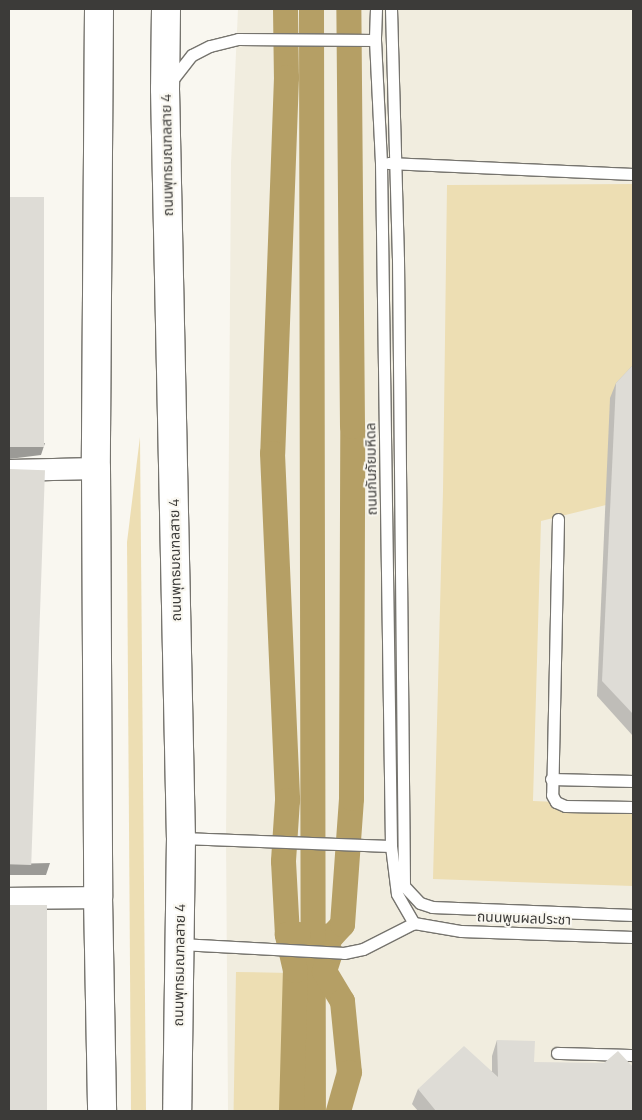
<!DOCTYPE html>
<meta charset="utf-8">
<style>
body{margin:0}
#map{position:relative;width:642px;height:1120px;overflow:hidden;background:#f9f7f0;font-family:Manrope,"Noto Sans Thai",sans-serif}
div>[style]{position:absolute}
.built>*{inset:0;background:#f1eddf}
.green>*{inset:0;background:#eddeb3;transform-origin:0 0}
.canal>*{height:25px;margin:-12.5px;padding:0 12.5px;transform-origin:12.5px;border-radius:12.5px;background:#b59f65}
.roads{filter:drop-shadow(1px 0 #76746e) drop-shadow(-1px 0 #76746e) drop-shadow(0 1px #76746e) drop-shadow(0 -1px #76746e)}
.service>*{height:11px;margin:-5.5px;padding:0 5.5px;transform-origin:5.5px;border-radius:5.5px;background:#fff}
.minor>*{height:21px;margin:-10.5px;padding:0 10.5px;transform-origin:10.5px;border-radius:10.5px;background:#fff}
.secondary>*{height:28px;margin:-14px;padding:0 14px;transform-origin:14px;border-radius:14px;background:#fff}
.wall>*{inset:0;background:#bfbdb8}
.shaded-wall>*{inset:0;background:#9b9a96}
.building>*{inset:0;background:#dedcd6;transform-origin:0 0}
span{translate:-50% -50%;white-space:nowrap;text-align:center;line-height:1.15;-webkit-text-stroke:4px #f9f7f0;paint-order:stroke}
.street-label{font-size:14px;color:#3c3b39}
.frame{position:absolute;inset:0;border:10px solid #3c3b39;pointer-events:none}
</style>
<div id="map">
<div class="built">
<i style="clip-path:polygon(238px 9px,633px 9px,633px 1111px,228px 1111px,226px 840px,231px 163px)"></i>
</div>
<div class="green">
<i style="clip-path:polygon(633px 184px,633px 375px,606px 505px,541px 521px,533px 801px,633px 805px,633px 886px,433px 879px,443px 491px,447px 185px)"></i>
<i style="clip-path:polygon(140px 437px,146px 1111px,131px 1111px,127px 542px)"></i>
<i style="left:236px;top:972px;width:54px;height:139px;rotate:1deg"></i>
</div>
<div class="canal">
<i style="left:285px;top:9px;width:68px;rotate:89.2deg"></i>
<i style="left:286px;top:77px;width:376px;rotate:92.1deg"></i>
<i style="left:272px;top:453px;width:347px;rotate:87.5deg"></i>
<i style="left:287px;top:800px;width:61px;rotate:93.8deg"></i>
<i style="left:283px;top:861px;width:73px;rotate:86.9deg"></i>
<i style="left:287px;top:934px;width:44px;rotate:2.6deg"></i>
<i style="left:331px;top:936px;width:16px;rotate:-47deg"></i>
<i style="left:342px;top:924px;width:126px;rotate:-85.9deg"></i>
<i style="left:351px;top:798px;width:372px;rotate:-89.8deg"></i>
<i style="left:352px;top:426px;width:417px;rotate:-90.5deg"></i>
<i style="left:311px;top:9px;width:1102px;rotate:89.9deg"></i>
<i style="left:330px;top:952px;width:20px;rotate:108deg"></i>
<i style="left:324px;top:971px;width:35px;rotate:59deg"></i>
<i style="left:342px;top:1001px;width:71px;rotate:84.4deg"></i>
<i style="left:349px;top:1072px;width:41px;rotate:105.8deg"></i>
<i style="left:291px;top:1111px;width:141px;rotate:-88.4deg"></i>
<i style="left:295px;top:970px;width:37px;rotate:-103deg"></i>
<i style="left:287px;top:934px;width:11px"></i>
</div>
<div class="roads">
<div class="service">
<i style="left:376px;top:9px;width:31px;rotate:92deg"></i>
<i style="left:375px;top:40px;width:123px;rotate:87.2deg"></i>
<i style="left:381px;top:163px;width:683px;rotate:89.16deg"></i>
<i style="left:391px;top:846px;width:48px;rotate:82.9deg"></i>
<i style="left:397px;top:894px;width:34px;rotate:60deg"></i>
<i style="left:391px;top:9px;width:250px;rotate:88.4deg"></i>
<i style="left:398px;top:259px;width:627px;rotate:89.45deg"></i>
<i style="left:404px;top:886px;width:23px;rotate:47deg"></i>
<i style="left:420px;top:903px;width:13px;rotate:18deg"></i>
<i style="left:432px;top:907px;width:201px;rotate:2.3deg"></i>
<i style="left:169px;top:84px;width:37px;rotate:-52deg"></i>
<i style="left:192px;top:55px;width:20px;rotate:-27deg"></i>
<i style="left:210px;top:46px;width:29px;rotate:-14deg"></i>
<i style="left:238px;top:39px;width:137px;rotate:0.4deg"></i>
<i style="left:388px;top:163px;width:245px;rotate:2.6deg"></i>
<i style="left:558px;top:519px;width:276px;rotate:91.2deg"></i>
<i style="left:552px;top:795px;width:8px;rotate:60deg"></i>
<i style="left:556px;top:802px;width:10px;rotate:24deg"></i>
<i style="left:565px;top:806px;width:68px;rotate:0.8deg"></i>
<i style="left:551px;top:779px;width:82px;rotate:1.4deg"></i>
<i style="left:181px;top:838px;width:210px;rotate:2.2deg"></i>
<i style="left:414px;top:923px;width:48px;rotate:9.7deg"></i>
<i style="left:461px;top:931px;width:172px;rotate:2deg"></i>
<i style="left:180px;top:944px;width:164px;rotate:3.1deg"></i>
<i style="left:344px;top:953px;width:19px;rotate:-12deg"></i>
<i style="left:363px;top:949px;width:57px;rotate:-27deg"></i>
<i style="left:557px;top:1053px;width:76px;rotate:1.5deg"></i>
</div>
<div class="minor">
<i style="left:9px;top:470px;width:87px;rotate:-1.3deg"></i>
<i style="left:9px;top:898px;width:89px;rotate:-0.6deg"></i>
</div>
<div class="secondary">
<i style="left:99px;top:9px;width:459px;rotate:90.4deg"></i>
<i style="left:96px;top:468px;width:429px;rotate:89.7deg"></i>
<i style="left:98px;top:897px;width:214px;rotate:88.9deg"></i>
<i style="left:166px;top:9px;width:80px;rotate:90.7deg"></i>
<i style="left:165px;top:89px;width:749px;rotate:88.78deg"></i>
<i style="left:181px;top:838px;width:273px;rotate:90.8deg"></i>
</div>
</div>
<div class="wall">
<i style="clip-path:polygon(633px 365px,633px 736px,597px 696px,610px 398px,616px 383px)"></i>
<i style="clip-path:polygon(497px 1040px,534px 1062px,633px 1111px,418px 1111px,412px 1104px,418px 1089px,492px 1071px,492px 1056px)"></i>
</div>
<div class="shaded-wall">
<i style="clip-path:polygon(45px 443px,41px 455px,9px 459px,9px 447px)"></i>
<i style="clip-path:polygon(50px 863px,46px 875px,9px 875px,9px 864px)"></i>
</div>
<div class="building">
<i style="left:9px;top:197px;width:35px;height:250px"></i>
<i style="clip-path:polygon(633px 365px,633px 714px,602px 681px,616px 383px)"></i>
<i style="left:9px;top:469px;width:36px;height:395px;rotate:2deg"></i>
<i style="left:9px;top:905px;width:38px;height:206px"></i>
<i style="clip-path:polygon(497px 1040px,535px 1041px,534px 1062px,604px 1063px,618px 1051px,633px 1067px,633px 1111px,436px 1111px,418px 1089px,464px 1046px,498px 1077px)"></i>
</div>
<div class="street-label">
<span style="left:167px;top:155px;rotate:-91deg">ถนนพุทธมณฑลสาย 4</span>
<span style="left:371px;top:469px;rotate:-91deg">ถนนกันภัยมหิดล</span>
<span style="left:175px;top:560px;rotate:-91deg">ถนนพุทธมณฑลสาย 4</span>
<span style="left:524px;top:918px;rotate:2deg">ถนนพูนผลประชา</span>
<span style="left:179px;top:965px;rotate:-89deg">ถนนพุทธมณฑลสาย 4</span>
</div>
<div class="frame"></div>
</div>
